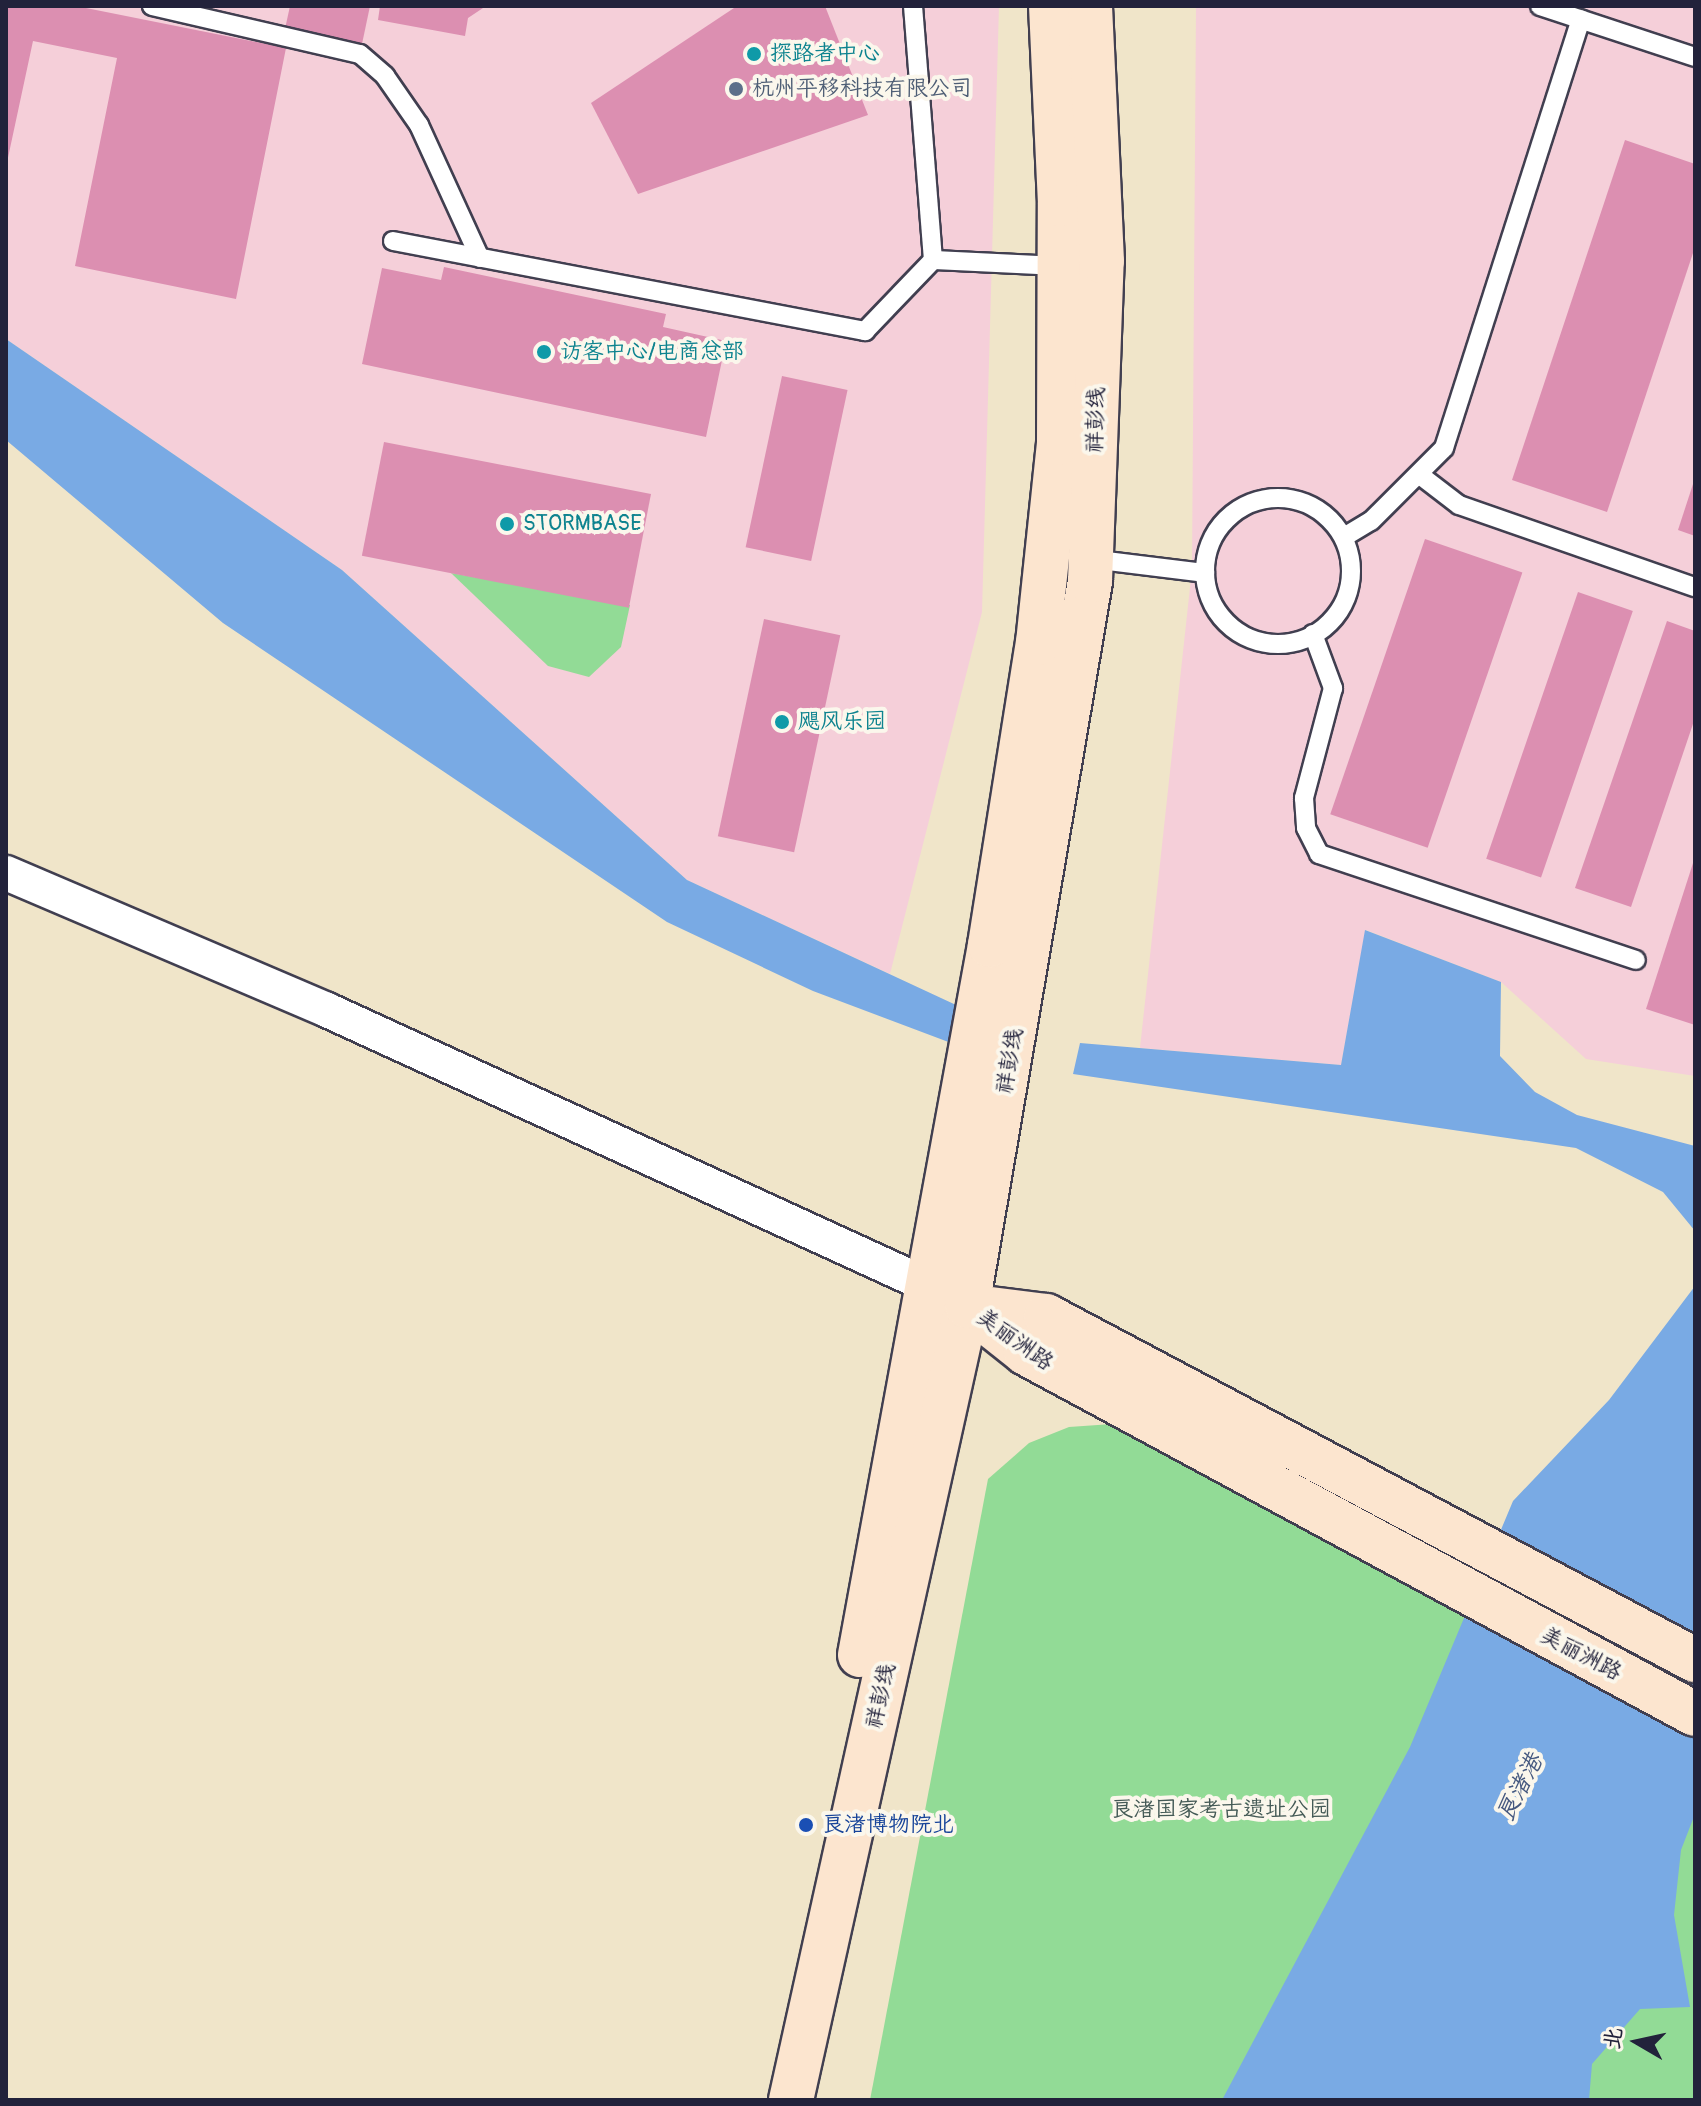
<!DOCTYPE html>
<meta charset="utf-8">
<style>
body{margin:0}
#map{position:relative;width:1701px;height:2106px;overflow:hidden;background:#f0e5c9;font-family:Pangolin,"LXGW WenKai TC",sans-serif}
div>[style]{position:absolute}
.built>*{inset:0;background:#f5cfd9}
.green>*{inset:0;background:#92db96}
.water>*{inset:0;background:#79aae4}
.building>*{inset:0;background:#dc8fb1;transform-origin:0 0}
.roads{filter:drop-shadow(2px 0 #413f50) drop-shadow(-2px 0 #413f50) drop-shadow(0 2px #413f50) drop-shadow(0 -2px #413f50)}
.lane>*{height:18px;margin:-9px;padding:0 9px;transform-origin:9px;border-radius:9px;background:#fff}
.lane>.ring{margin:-9px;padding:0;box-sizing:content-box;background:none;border:18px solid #fff;border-radius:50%}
.street>*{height:34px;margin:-17px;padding:0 17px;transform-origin:17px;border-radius:17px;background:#fff}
.secondary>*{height:44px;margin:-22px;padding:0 22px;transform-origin:22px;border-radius:22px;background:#fce5cf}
.dots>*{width:22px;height:22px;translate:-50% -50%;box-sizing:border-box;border:4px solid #fbf7ec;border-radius:50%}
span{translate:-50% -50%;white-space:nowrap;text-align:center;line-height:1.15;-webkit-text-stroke:8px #fbf7ec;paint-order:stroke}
.culture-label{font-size:22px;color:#0d838f}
.left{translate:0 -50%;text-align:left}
.service-label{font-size:22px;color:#4e5e75}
.street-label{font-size:22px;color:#22223b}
.park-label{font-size:22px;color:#445a56}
.transit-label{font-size:22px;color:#164399}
.water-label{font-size:24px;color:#45587f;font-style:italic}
.frame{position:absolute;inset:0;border:8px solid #22223b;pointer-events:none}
.north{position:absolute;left:1597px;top:2002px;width:80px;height:80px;-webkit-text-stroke:6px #fbf7ec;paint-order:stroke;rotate:279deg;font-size:22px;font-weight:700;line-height:32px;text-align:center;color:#22223b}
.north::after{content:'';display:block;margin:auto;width:28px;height:36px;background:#22223b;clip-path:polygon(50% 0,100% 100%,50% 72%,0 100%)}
</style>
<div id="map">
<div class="built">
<i style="clip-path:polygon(6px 6px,999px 6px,982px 612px,890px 974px,687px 880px,342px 570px,6px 339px)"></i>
<i style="clip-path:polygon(1196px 6px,1695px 6px,1695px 1076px,1586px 1059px,1501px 982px,1366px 930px,1341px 1065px,1140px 1048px,1192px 569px)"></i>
</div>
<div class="green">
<i style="clip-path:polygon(451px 573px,630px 605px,621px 647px,589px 677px,548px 666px)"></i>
<i style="clip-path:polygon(1112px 1424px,1695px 1737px,1695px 2100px,870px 2100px,988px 1479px,1029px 1443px,1069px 1427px)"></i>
</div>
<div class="water">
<i style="clip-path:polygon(6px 339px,342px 570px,687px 880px,984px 1018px,975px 1052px,813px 991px,667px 922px,223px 623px,6px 440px)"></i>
<i style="clip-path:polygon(1365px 930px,1501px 982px,1500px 1056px,1535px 1092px,1577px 1115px,1695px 1146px,1695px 1231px,1663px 1192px,1576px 1148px,1073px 1074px,1080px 1043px,1341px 1065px)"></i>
<i style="clip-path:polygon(1695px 1286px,1695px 1814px,1681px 1850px,1674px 1915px,1690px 2007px,1640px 2009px,1592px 2064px,1589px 2100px,1222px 2100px,1410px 1747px,1513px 1501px,1609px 1400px)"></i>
</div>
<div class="building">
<i style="clip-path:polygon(6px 6px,76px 6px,286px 48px,236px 299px,75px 266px,117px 58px,33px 41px,6px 167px)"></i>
<i style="clip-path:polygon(290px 6px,370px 6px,362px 44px,285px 29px)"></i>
<i style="clip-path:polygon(380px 6px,486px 6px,468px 18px,465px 36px,378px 20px)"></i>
<i style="clip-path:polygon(737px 6px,825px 6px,868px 115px,638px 194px,591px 103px)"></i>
<i style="clip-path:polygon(1625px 140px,1695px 164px,1695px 247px,1607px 512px,1512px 480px)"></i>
<i style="clip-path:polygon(444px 267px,666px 314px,663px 327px,726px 341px,706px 437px,362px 364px,382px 268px,441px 280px)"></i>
<i style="left:782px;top:376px;width:67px;height:175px;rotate:12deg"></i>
<i style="left:384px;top:442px;width:272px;height:116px;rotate:11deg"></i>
<i style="clip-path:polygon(1694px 481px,1695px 481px,1695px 536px,1678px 530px)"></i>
<i style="left:1425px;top:539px;width:103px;height:291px;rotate:19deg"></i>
<i style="left:1578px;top:592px;width:58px;height:282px;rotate:19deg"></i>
<i style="left:764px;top:619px;width:78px;height:222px;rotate:12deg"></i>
<i style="clip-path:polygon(1667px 621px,1695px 631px,1695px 718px,1631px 907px,1575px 888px)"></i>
<i style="clip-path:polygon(1694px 860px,1695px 861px,1695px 1025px,1646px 1009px)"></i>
</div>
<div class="roads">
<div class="lane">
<i style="left:152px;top:6px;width:213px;rotate:13deg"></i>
<i style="left:360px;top:54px;width:33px;rotate:41deg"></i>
<i style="left:385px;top:76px;width:60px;rotate:55.2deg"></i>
<i style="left:419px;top:125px;width:146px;rotate:65.4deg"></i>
<i style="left:1540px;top:6px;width:163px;rotate:18.2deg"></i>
<i style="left:393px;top:241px;width:481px;rotate:10.8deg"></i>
<i style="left:865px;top:331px;width:98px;rotate:-46.2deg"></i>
<i style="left:933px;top:260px;width:255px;rotate:-94.5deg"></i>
<i style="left:933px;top:260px;width:127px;rotate:2.7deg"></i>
<i style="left:1420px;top:475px;width:49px;rotate:37.6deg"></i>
<i style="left:1459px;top:505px;width:250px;rotate:19.2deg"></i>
<i class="ring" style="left:1205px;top:498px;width:128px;height:128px"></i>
<i style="left:1344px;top:537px;width:31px;rotate:-31deg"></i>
<i style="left:1371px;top:521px;width:103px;rotate:-45deg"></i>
<i style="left:1444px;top:448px;width:450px;rotate:-72.3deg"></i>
<i style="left:1091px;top:559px;width:115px;rotate:7deg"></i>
<i style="left:1313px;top:634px;width:58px;rotate:69.7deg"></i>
<i style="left:1333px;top:688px;width:114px;rotate:104.8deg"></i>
<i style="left:1304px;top:798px;width:30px;rotate:86deg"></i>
<i style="left:1306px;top:828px;width:29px;rotate:63deg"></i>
<i style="left:1319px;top:854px;width:334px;rotate:18.5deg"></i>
</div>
<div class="street">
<i style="left:6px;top:873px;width:349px;rotate:23.1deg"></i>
<i style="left:327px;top:1010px;width:682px;rotate:24.61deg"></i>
</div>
<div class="secondary">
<i style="left:967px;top:1306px;width:75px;rotate:38.5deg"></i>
<i style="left:1026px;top:1353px;width:760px;rotate:28.35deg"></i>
<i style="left:967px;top:1306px;width:80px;rotate:7.2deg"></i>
<i style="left:1046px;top:1316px;width:735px;rotate:27.93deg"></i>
<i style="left:860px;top:1655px;width:722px;rotate:-79.62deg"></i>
<i style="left:990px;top:945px;width:306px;rotate:-81deg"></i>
<i style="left:1038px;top:643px;width:201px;rotate:-84deg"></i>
<i style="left:1059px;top:443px;width:239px;rotate:-89.8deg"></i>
<i style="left:1060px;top:204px;width:198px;rotate:-92.6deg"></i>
<i style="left:791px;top:2100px;width:813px;rotate:-77.5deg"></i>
<i style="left:967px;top:1306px;width:735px;rotate:-80.37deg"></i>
<i style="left:1090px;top:581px;width:320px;rotate:-87.9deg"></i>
<i style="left:1102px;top:261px;width:255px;rotate:-92.7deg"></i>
</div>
</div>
<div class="dots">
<i style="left:754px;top:54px;background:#0f9aa8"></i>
<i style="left:736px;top:89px;background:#5c6f8a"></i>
<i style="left:544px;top:352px;background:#0f9aa8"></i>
<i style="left:507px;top:524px;background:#0f9aa8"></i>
<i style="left:782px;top:722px;background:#0f9aa8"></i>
<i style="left:806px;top:1825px;background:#1a4fb4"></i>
</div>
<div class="culture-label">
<span class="left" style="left:770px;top:54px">探路者中心</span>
<span class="left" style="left:560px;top:352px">访客中心/电商总部</span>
<span class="left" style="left:523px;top:524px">STORMBASE</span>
<span class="left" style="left:798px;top:722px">飓风乐园</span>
</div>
<div class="service-label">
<span class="left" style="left:752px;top:89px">杭州平移科技有限公司</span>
</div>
<div class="street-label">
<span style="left:1096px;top:420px;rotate:-88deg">祥彭线</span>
<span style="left:1010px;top:1061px;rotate:-80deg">祥彭线</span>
<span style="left:1015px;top:1340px;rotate:36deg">美丽洲路</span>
<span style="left:1581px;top:1654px;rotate:28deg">美丽洲路</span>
<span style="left:881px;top:1696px;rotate:-77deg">祥彭线</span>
</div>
<div class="park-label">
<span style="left:1221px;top:1810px">良渚国家考古遗址公园</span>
</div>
<div class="transit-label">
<span class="left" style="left:822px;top:1825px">良渚博物院北</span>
</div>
<div class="water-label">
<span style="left:1520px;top:1788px;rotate:-63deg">良渚港</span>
</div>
<div class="frame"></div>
<div class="north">北</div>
</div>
